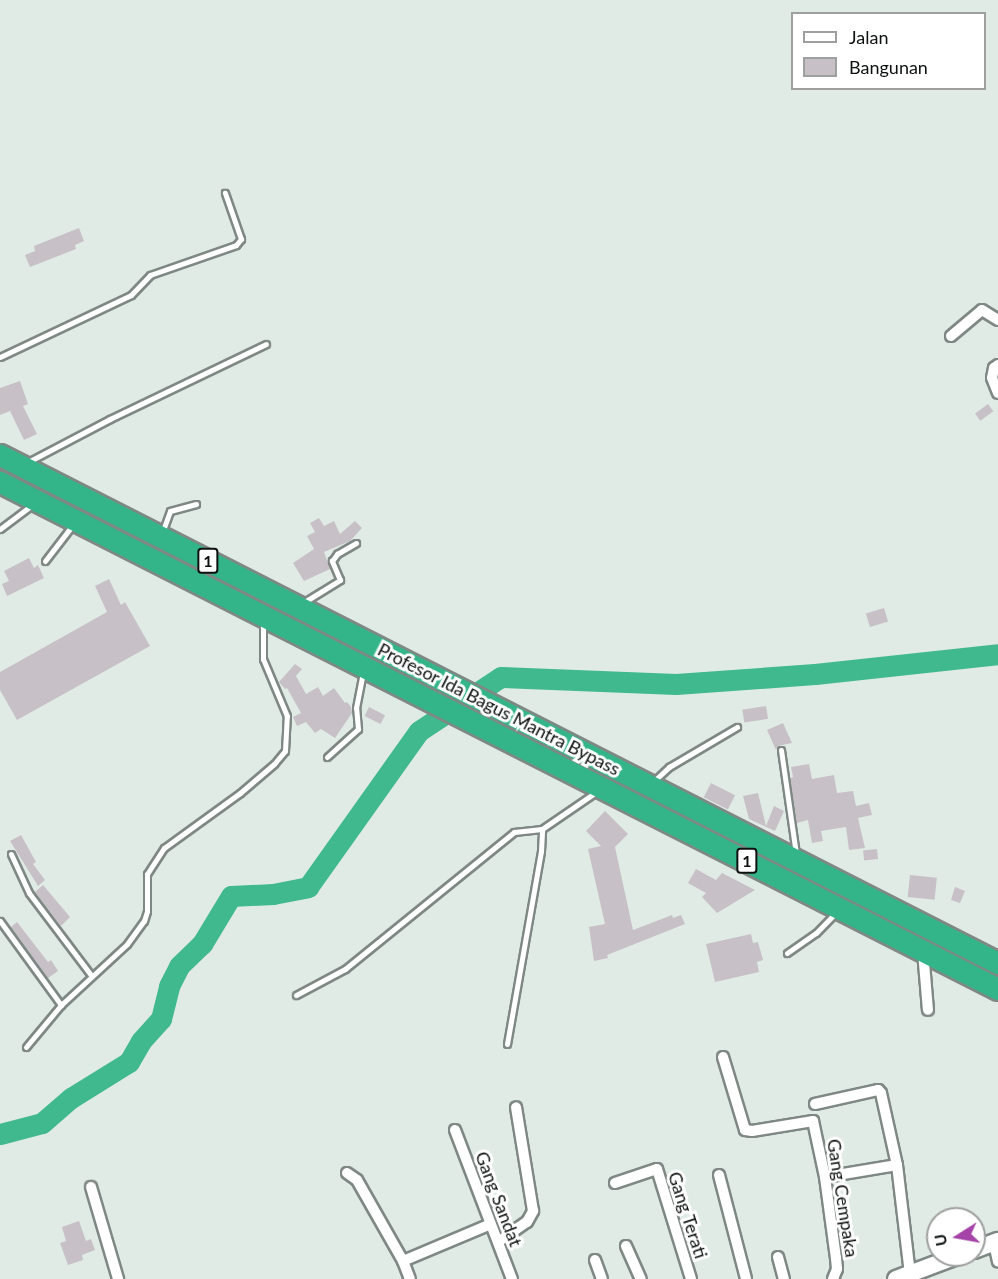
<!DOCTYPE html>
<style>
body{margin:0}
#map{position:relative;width:998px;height:1279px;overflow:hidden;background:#e1ebe6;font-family:Lato,sans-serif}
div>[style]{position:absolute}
.river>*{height:21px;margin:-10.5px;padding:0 10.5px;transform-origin:10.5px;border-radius:10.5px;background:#40b98e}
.building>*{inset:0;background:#c7c0c6;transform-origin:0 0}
.roads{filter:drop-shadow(2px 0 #7f8884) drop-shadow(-2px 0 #7f8884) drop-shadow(0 2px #7f8884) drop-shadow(0 -2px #7f8884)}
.lane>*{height:5px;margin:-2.5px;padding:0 2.5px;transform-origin:2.5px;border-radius:2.5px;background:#fff}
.street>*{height:10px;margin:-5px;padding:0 5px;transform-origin:5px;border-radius:5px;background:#fff}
.secondary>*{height:16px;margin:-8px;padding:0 8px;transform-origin:8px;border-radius:8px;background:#fff}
.highway>*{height:21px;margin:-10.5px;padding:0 10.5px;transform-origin:10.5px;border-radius:10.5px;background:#33b589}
span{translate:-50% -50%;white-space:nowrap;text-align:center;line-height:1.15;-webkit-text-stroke:6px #fff;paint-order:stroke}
.shield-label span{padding:2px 4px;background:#fff;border:2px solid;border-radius:4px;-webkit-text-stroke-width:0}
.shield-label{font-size:16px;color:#0d110f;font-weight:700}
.street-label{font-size:18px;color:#0d110f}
.legend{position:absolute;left:791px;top:12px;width:195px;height:78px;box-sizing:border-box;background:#fff;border:2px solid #9ea09f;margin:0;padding:8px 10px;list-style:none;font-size:18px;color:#0d110f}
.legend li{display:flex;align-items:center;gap:12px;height:30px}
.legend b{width:30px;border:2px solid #9ea09f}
.north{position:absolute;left:926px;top:1207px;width:60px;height:60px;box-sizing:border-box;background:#fff;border:2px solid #9ea09f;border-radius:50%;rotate:259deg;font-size:16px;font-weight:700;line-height:24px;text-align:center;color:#0d110f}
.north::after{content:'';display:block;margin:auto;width:21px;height:27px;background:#a643a9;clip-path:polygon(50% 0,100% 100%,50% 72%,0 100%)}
</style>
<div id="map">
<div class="river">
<i style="left:0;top:1134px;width:43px;rotate:-14.7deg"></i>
<i style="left:42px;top:1123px;width:38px;rotate:-41deg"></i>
<i style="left:71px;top:1098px;width:68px;rotate:-31.8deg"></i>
<i style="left:129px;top:1062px;width:24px;rotate:-60deg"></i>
<i style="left:141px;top:1041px;width:30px;rotate:-48deg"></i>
<i style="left:161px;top:1019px;width:34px;rotate:-76deg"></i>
<i style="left:169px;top:986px;width:22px;rotate:-63deg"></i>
<i style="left:179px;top:966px;width:32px;rotate:-44deg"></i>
<i style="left:202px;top:944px;width:56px;rotate:-58.9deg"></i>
<i style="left:231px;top:896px;width:42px;rotate:-2.7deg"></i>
<i style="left:273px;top:894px;width:36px;rotate:-11deg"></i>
<i style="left:308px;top:887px;width:191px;rotate:-54.6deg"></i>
<i style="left:419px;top:731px;width:98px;rotate:-33.4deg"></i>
<i style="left:501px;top:677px;width:175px;rotate:2.3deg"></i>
<i style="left:676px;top:684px;width:139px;rotate:-4.1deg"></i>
<i style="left:815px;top:674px;width:184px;rotate:-6.2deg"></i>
</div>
<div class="building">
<i style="clip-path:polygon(79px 228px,84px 241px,75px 245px,76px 249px,30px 267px,25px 255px,35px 251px,34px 246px)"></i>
<i style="clip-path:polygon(20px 381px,28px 404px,23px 406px,37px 434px,24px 440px,10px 411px,0 415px,0 388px)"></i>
<i style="left:988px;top:404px;width:9px;height:16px;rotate:54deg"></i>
<i style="clip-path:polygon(319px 518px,324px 526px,334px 521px,340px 534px,355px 521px,362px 528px,350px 541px,324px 552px,330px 569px,304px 581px,293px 563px,314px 549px,307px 536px,315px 532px,310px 523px)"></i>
<i style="clip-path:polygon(29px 558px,34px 568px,38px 565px,44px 578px,7px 596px,2px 584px,9px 581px,4px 571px)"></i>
<i style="clip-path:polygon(109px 579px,121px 605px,125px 602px,150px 646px,17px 720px,0 690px,0 672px,107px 612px,95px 586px)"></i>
<i style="left:884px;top:608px;width:14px;height:19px;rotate:73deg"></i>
<i style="clip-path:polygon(295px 664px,302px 669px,296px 676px,306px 694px,318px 687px,323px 696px,334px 688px,345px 703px,347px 702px,351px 707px,352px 713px,335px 738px,321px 729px,315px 733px,306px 722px,297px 726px,293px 717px,301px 713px,287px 688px,285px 689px,279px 682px)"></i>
<i style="left:766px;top:706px;width:13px;height:24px;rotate:81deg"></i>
<i style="left:369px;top:707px;width:18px;height:10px;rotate:27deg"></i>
<i style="clip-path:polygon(783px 723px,792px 743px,778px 746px,776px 750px,767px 730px)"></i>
<i style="clip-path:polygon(809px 764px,812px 779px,834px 775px,837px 793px,853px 791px,856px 806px,869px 803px,872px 815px,858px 818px,865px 848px,849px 850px,846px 827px,821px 831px,823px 841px,812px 843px,808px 820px,797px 823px,790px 778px,793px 777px,791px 767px)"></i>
<i style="left:711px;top:783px;width:27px;height:16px;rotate:27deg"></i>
<i style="clip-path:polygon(758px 793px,766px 826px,774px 806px,784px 811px,775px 831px,749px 819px,743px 796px)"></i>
<i style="clip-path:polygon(605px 811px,628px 834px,615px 847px,633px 930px,672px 915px,673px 918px,681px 915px,685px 924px,607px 955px,608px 958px,594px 961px,589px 927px,605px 924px,588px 849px,601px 846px,586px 831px)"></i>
<i style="clip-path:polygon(21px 835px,36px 862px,33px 864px,45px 880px,38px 886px,10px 841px)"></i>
<i style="left:877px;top:849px;width:10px;height:14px;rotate:84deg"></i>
<i style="clip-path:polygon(696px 869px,716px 880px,722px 873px,755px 890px,717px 913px,702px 897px,706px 893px,688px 883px)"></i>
<i style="left:910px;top:875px;width:27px;height:22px;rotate:6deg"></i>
<i style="clip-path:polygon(43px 885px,70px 917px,61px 926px,35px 892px)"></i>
<i style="clip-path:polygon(955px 887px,965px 891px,960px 903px,951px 900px)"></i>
<i style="clip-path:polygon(17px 922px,48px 962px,51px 960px,58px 971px,48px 978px,11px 927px)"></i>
<i style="clip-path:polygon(751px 934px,753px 943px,758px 942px,763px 960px,757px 962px,759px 972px,715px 982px,706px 944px)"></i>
<i style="clip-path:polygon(79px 1221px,86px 1241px,91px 1239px,95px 1250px,82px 1255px,83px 1260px,68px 1265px,60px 1243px,66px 1241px,62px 1227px)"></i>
</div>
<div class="roads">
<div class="lane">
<i style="left:0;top:357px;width:145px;rotate:-25.3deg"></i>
<i style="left:131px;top:295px;width:28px;rotate:-46deg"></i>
<i style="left:150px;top:275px;width:91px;rotate:-19.2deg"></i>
<i style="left:236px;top:245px;width:8px;rotate:-50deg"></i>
<i style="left:241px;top:239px;width:49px;rotate:-109.2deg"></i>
<i style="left:28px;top:462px;width:93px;rotate:-27.7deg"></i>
<i style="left:110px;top:419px;width:173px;rotate:-25.7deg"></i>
<i style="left:0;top:529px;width:40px;rotate:-37deg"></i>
<i style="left:162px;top:533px;width:23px;rotate:-70deg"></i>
<i style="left:170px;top:511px;width:27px;rotate:-15deg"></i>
<i style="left:45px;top:561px;width:44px;rotate:-52.4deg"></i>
<i style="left:301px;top:604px;width:46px;rotate:-31.6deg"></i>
<i style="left:340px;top:580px;width:21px;rotate:-113deg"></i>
<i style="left:332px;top:561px;width:9px;rotate:-54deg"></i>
<i style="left:337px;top:554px;width:22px;rotate:-30deg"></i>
<i style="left:781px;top:750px;width:105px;rotate:81.8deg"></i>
<i style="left:327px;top:757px;width:42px;rotate:-42.1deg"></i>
<i style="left:358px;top:729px;width:21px;rotate:-95deg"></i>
<i style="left:356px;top:708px;width:38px;rotate:-79deg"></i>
<i style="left:654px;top:781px;width:21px;rotate:-43deg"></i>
<i style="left:669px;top:767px;width:79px;rotate:-30.5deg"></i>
<i style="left:11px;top:854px;width:43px;rotate:65.2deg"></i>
<i style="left:29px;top:893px;width:103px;rotate:52.9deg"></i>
<i style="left:0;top:921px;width:104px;rotate:54deg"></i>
<i style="left:787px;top:953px;width:35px;rotate:-35deg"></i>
<i style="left:816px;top:933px;width:29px;rotate:-46deg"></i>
<i style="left:296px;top:995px;width:55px;rotate:-28deg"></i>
<i style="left:345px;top:969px;width:218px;rotate:-39deg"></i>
<i style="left:514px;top:832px;width:28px;rotate:-6deg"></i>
<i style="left:507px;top:1044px;width:196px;rotate:-80deg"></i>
<i style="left:541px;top:851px;width:22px;rotate:-87deg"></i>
<i style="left:542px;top:829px;width:65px;rotate:-34.4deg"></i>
<i style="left:26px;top:1047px;width:55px;rotate:-50.2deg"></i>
<i style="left:61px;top:1005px;width:90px;rotate:-42.7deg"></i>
<i style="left:127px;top:944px;width:29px;rotate:-54deg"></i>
<i style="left:144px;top:921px;width:10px;rotate:-73deg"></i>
<i style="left:147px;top:911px;width:37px;rotate:-90deg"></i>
<i style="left:147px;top:874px;width:31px;rotate:-57deg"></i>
<i style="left:164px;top:848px;width:94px;rotate:-35.9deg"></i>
<i style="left:240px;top:793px;width:45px;rotate:-40.5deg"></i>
<i style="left:274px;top:764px;width:17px;rotate:-50deg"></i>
<i style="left:285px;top:751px;width:35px;rotate:-87deg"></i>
<i style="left:287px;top:716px;width:62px;rotate:-112.8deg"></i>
<i style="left:263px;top:659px;width:36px;rotate:-90deg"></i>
</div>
<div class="street">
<i style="left:951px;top:336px;width:40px;rotate:-40deg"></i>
<i style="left:982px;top:310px;width:19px;rotate:32deg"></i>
<i style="left:998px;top:365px;width:5px;rotate:143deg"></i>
<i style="left:994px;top:368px;width:10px;rotate:101deg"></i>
<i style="left:992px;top:378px;width:16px;rotate:68deg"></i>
<i style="left:923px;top:951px;width:59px;rotate:85.2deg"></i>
<i style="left:723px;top:1057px;width:76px;rotate:73.2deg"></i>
<i style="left:745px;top:1130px;width:7px;rotate:8deg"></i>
<i style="left:752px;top:1131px;width:62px;rotate:-9.3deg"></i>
<i style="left:813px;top:1121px;width:57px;rotate:77.9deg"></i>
<i style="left:825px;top:1177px;width:82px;rotate:82.3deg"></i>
<i style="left:836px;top:1258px;width:11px;rotate:85deg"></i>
<i style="left:837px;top:1269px;width:11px;rotate:112deg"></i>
<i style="left:815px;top:1104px;width:65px;rotate:-12.5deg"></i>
<i style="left:878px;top:1090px;width:4px;rotate:45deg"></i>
<i style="left:881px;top:1093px;width:74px;rotate:77.5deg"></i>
<i style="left:897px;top:1165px;width:110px;rotate:83.2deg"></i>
<i style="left:455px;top:1130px;width:160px;rotate:69.1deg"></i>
<i style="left:347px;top:1173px;width:12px;rotate:35deg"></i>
<i style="left:357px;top:1180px;width:93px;rotate:60.4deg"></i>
<i style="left:403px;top:1261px;width:19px;rotate:69deg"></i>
<i style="left:719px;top:1175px;width:107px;rotate:75.4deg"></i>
<i style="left:825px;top:1177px;width:73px;rotate:-9.5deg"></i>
<i style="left:615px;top:1183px;width:44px;rotate:-18.4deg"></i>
<i style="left:657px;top:1169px;width:115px;rotate:72.8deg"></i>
<i style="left:91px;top:1187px;width:96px;rotate:73.6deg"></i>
<i style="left:498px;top:1242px;width:35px;rotate:-35deg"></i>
<i style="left:527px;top:1222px;width:13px;rotate:-61deg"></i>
<i style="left:533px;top:1211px;width:105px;rotate:-99.3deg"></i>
<i style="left:994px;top:1243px;width:19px;rotate:78deg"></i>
<i style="left:626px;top:1246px;width:36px;rotate:66deg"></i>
<i style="left:778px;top:1257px;width:23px;rotate:75deg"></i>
<i style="left:595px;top:1260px;width:20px;rotate:70deg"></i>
<i style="left:403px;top:1261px;width:95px;rotate:-22.8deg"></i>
</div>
<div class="secondary">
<i style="left:974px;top:1250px;width:26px;rotate:-21deg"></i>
<i style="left:896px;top:1279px;width:68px;rotate:-20.6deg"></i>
</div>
<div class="highway">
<i style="left:0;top:455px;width:1120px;rotate:26.98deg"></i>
<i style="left:0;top:482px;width:1119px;rotate:26.93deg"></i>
</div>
</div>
<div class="shield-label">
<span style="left:208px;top:561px">1</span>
<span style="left:747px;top:861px">1</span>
</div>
<div class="street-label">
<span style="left:499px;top:709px;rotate:27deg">Profesor Ida Bagus Mantra Bypass</span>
<span style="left:843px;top:1198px;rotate:81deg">Gang Cempaka</span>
<span style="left:499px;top:1199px;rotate:69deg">Gang Sandat</span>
<span style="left:688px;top:1215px;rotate:72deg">Gang Terati</span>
</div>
<ul class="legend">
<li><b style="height:8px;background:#fff"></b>Jalan</li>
<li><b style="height:16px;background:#c7c0c6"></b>Bangunan</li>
</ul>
<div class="north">U</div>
</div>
